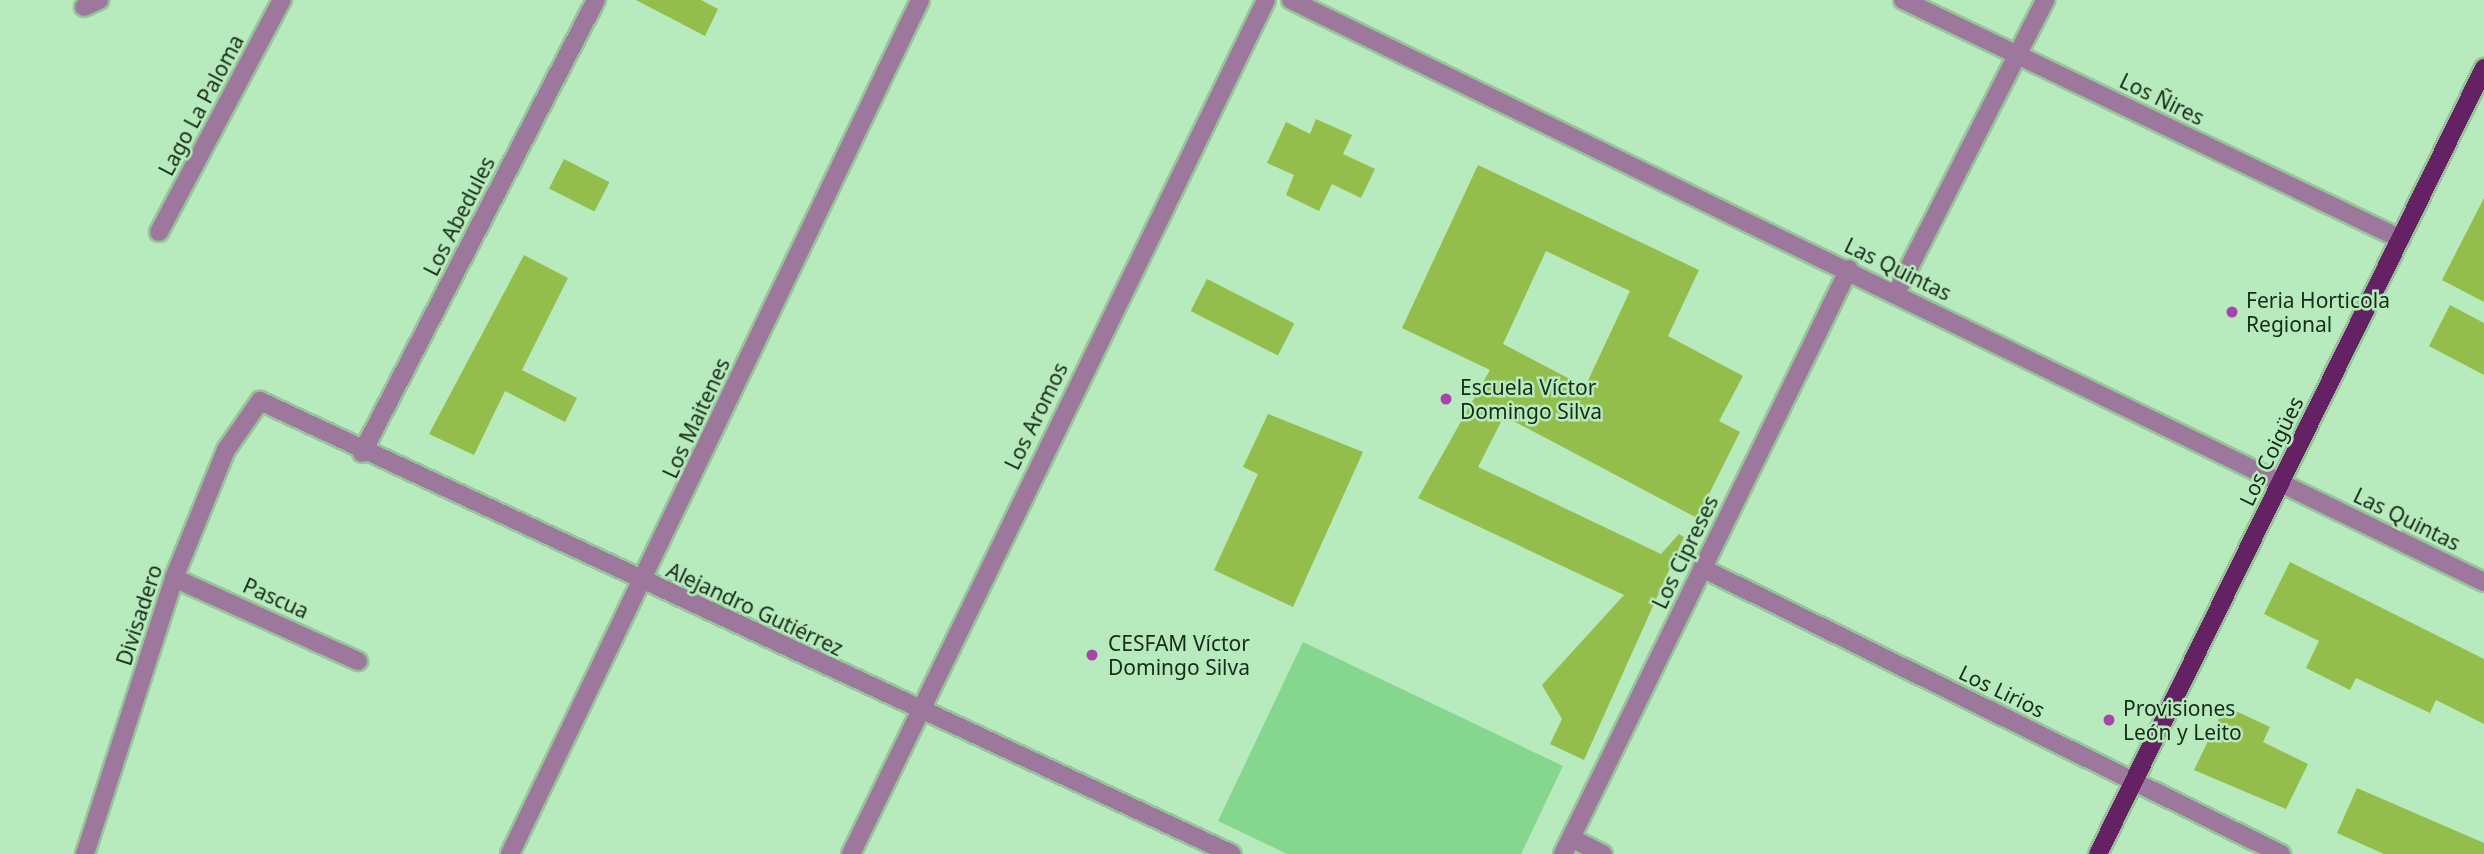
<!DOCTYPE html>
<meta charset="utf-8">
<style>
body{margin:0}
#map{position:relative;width:2484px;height:854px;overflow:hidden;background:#b7eabc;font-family:"Noto Sans",sans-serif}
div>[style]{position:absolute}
.green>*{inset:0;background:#85d68f}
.building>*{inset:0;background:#93be4c;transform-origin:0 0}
.roads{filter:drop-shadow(2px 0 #97c49b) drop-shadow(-2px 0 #97c49b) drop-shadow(0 2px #97c49b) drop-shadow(0 -2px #97c49b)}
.minor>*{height:18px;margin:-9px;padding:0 9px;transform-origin:9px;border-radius:9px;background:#9d789c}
.major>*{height:18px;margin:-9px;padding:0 9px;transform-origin:9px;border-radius:9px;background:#642265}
.dots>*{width:19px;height:19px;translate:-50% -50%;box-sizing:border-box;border:4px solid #b7eabc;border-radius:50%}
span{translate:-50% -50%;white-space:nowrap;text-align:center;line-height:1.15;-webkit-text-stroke:5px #b7eabc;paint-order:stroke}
.street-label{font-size:21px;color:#172b19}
.poi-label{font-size:21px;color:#172b19}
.left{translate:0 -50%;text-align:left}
</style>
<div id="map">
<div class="green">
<i style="clip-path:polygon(1303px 642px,1563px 766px,1521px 854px,1287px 854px,1218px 821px)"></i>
</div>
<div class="building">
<i style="clip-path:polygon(636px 0,701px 0,718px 9px,705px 36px)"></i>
<i style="clip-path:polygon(1316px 119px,1352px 135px,1343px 154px,1375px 169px,1361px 198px,1332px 184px,1319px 211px,1286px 195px,1294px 175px,1267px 163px,1286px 122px,1310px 134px)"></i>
<i style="left:564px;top:159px;width:51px;height:33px;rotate:27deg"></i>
<i style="clip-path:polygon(evenodd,1478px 165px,1699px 270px,1668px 336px,1743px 376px,1719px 421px,1740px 432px,1697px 518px,1504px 416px,1478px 467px,1661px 554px,1679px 534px,1684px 537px,1584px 760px,1550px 744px,1562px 719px,1542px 685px,1624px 595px,1418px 498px,1490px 370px,1402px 328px,1478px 165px,1546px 251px,1630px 291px,1585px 387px,1503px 344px,1546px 251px)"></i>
<i style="clip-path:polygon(2484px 198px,2484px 302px,2442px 280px)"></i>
<i style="clip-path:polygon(524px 255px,568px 278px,522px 370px,577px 398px,565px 422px,505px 391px,474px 455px,429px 434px)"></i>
<i style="left:1207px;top:279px;width:98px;height:36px;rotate:27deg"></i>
<i style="clip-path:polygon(2450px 305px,2484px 323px,2484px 375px,2429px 346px)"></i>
<i style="clip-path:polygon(1268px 414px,1363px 452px,1293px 607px,1214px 570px,1258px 474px,1243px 467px)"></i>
<i style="clip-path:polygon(2290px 562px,2484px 659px,2484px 724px,2436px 700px,2430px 713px,2356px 678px,2350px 690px,2306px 668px,2319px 641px,2264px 614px)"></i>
<i style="clip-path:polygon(2225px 706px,2270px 727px,2263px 742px,2308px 764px,2286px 809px,2194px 770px)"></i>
<i style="clip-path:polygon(2357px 788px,2484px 843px,2484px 854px,2384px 854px,2337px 833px)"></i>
</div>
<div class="roads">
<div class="minor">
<i style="left:1291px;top:0;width:1327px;rotate:26.01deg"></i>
<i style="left:1903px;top:0;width:552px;rotate:25.64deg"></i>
<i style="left:84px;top:7px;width:17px;rotate:-25deg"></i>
<i style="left:159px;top:232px;width:263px;rotate:-62.1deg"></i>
<i style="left:1896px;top:293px;width:329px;rotate:-63deg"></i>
<i style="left:362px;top:453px;width:510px;rotate:-62.68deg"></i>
<i style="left:1702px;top:568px;width:646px;rotate:26.29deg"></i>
<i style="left:174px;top:578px;width:202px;rotate:24.3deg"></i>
<i style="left:1571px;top:838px;width:36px;rotate:27deg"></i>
<i style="left:85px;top:854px;width:290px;rotate:-72.1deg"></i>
<i style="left:174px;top:578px;width:138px;rotate:-67.9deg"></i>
<i style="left:226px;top:450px;width:60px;rotate:-55.2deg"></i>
<i style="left:260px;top:401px;width:1072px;rotate:24.99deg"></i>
<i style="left:510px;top:854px;width:947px;rotate:-64.35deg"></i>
<i style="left:851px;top:854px;width:949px;rotate:-64.08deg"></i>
<i style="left:1563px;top:854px;width:651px;rotate:-63.95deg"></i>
</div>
<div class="major">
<i style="left:2098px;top:854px;width:876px;rotate:-63.84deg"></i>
</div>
</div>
<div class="dots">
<i style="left:2232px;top:312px;background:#a945aa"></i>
<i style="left:1446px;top:399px;background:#a945aa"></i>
<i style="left:1092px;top:655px;background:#a945aa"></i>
<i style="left:2109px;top:720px;background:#a945aa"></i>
</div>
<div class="street-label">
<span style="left:2162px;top:99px;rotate:26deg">Los Ñires</span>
<span style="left:201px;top:105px;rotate:-62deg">Lago La Paloma</span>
<span style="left:459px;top:216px;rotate:-63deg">Los Abedules</span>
<span style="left:1898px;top:269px;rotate:26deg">Las Quintas</span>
<span style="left:1036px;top:416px;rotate:-64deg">Los Aromos</span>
<span style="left:696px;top:418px;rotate:-65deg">Los Maitenes</span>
<span style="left:2271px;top:451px;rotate:-64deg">Los Coigües</span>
<span style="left:2407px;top:519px;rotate:26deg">Las Quintas</span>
<span style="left:1685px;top:552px;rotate:-64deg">Los Cipreses</span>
<span style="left:276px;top:598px;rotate:24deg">Pascua</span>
<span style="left:755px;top:609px;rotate:25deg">Alejandro Gutiérrez</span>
<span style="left:139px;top:615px;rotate:-72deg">Divisadero</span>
<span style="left:2002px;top:691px;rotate:26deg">Los Lirios</span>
</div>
<div class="poi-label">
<span class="left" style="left:2246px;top:312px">Feria Horticola<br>Regional</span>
<span class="left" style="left:1460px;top:399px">Escuela Víctor<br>Domingo Silva</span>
<span class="left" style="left:1108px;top:655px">CESFAM Víctor<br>Domingo Silva</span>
<span class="left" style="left:2123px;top:720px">Provisiones<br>León y Leito</span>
</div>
</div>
